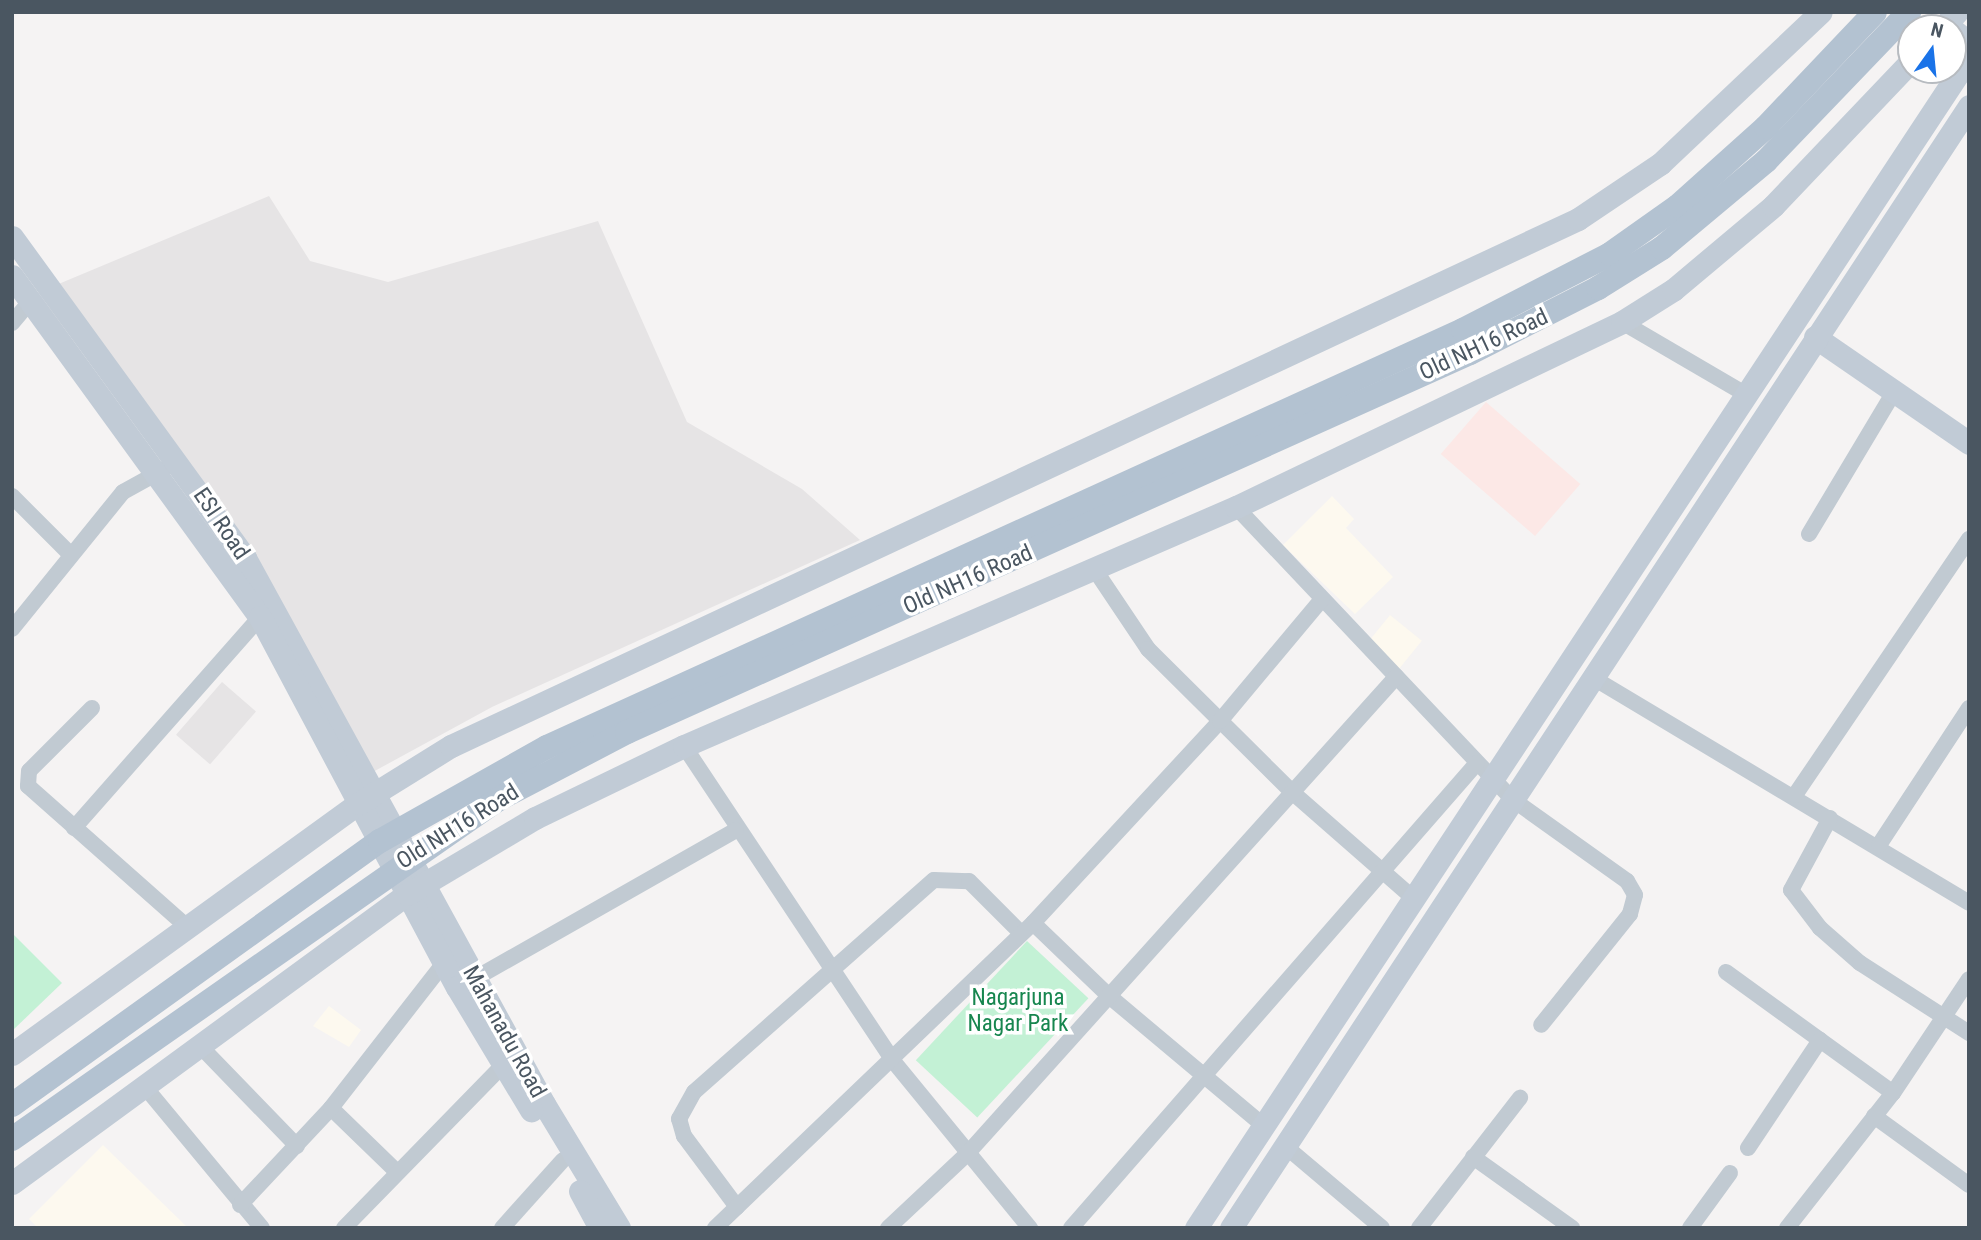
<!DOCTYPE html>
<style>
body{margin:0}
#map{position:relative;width:1981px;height:1240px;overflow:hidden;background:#f5f3f3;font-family:"Roboto Condensed",sans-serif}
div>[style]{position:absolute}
.commercial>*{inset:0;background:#fdf9ef;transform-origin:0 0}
.education>*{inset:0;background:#e6e4e5;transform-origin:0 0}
.medical>*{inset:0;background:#fce8e6;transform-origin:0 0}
.green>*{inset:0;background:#c3f1d5;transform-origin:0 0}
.street>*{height:16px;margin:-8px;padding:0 8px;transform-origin:8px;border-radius:8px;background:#c1cad2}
.secondary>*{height:23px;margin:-11.5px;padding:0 11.5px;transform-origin:11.5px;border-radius:11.5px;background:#c1cbd6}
.primary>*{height:24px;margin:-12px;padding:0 12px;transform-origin:12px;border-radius:12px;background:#b3c2d1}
span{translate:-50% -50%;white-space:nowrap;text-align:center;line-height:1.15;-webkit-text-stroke:7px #fff;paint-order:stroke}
.street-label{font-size:23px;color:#4a5661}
.park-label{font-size:23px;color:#17864f}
.frame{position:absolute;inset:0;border:14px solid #4a5661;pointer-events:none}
.north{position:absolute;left:1897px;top:14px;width:70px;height:70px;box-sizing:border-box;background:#fff;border:2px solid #b7bbc0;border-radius:50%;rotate:15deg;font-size:19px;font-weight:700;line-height:28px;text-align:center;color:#4a5661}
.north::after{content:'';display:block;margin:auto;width:24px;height:32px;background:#1a73e8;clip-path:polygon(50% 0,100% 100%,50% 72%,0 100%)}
</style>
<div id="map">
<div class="commercial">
<i style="clip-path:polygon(1332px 496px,1354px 519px,1346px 528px,1393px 577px,1355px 614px,1283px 545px)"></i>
<i style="left:1390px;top:615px;width:41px;height:39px;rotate:39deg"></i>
<i style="clip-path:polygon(329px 1006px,361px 1030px,349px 1047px,313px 1026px)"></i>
<i style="clip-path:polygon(103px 1145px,188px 1228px,38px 1228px,29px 1219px)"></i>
</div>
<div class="education">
<i style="clip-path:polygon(269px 196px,310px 261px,388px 282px,598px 221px,687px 422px,802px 489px,860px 540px,492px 707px,371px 773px,137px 423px,37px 293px)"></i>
<i style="left:222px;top:682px;width:45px;height:70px;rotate:41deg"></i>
</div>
<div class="medical">
<i style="left:1486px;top:402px;width:125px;height:69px;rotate:41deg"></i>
</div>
<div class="green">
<i style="clip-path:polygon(12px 933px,62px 983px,12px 1031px)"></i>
<i style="left:1027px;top:941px;width:84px;height:163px;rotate:43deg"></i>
</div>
<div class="street">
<i style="left:1622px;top:322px;width:143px;rotate:30.3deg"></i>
<i style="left:12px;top:323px;width:30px;rotate:-50deg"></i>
<i style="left:12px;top:496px;width:82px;rotate:45deg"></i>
<i style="left:1236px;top:507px;width:402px;rotate:46.6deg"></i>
<i style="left:1512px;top:799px;width:141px;rotate:35.5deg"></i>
<i style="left:1627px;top:881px;width:16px;rotate:60deg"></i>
<i style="left:1635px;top:895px;width:20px;rotate:105deg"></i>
<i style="left:1630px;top:914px;width:142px;rotate:128.7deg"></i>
<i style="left:1809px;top:534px;width:165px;rotate:-59.1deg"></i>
<i style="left:1093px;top:567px;width:99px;rotate:56.1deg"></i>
<i style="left:1148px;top:649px;width:203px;rotate:44.8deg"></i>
<i style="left:1292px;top:792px;width:161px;rotate:41.2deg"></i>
<i style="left:12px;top:629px;width:176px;rotate:-51deg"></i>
<i style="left:123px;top:492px;width:46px;rotate:-28.8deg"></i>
<i style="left:1595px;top:679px;width:436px;rotate:30.9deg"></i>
<i style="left:92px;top:708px;width:89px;rotate:135deg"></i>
<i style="left:29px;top:771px;width:15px;rotate:94deg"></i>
<i style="left:28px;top:786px;width:210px;rotate:41.5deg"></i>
<i style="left:684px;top:746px;width:379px;rotate:56.4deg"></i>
<i style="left:894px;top:1062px;width:215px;rotate:50.7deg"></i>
<i style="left:1795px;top:795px;width:310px;rotate:-55.8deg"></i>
<i style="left:1830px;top:818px;width:82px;rotate:118.4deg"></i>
<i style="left:1791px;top:890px;width:48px;rotate:52.7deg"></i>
<i style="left:1820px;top:928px;width:53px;rotate:41.2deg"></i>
<i style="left:1860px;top:963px;width:130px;rotate:32.7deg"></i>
<i style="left:74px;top:828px;width:281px;rotate:-48.6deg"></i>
<i style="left:1879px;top:845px;width:164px;rotate:-56.7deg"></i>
<i style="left:1033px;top:923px;width:105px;rotate:43.8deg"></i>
<i style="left:1109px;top:996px;width:201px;rotate:40deg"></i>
<i style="left:1726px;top:972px;width:206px;rotate:35.9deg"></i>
<i style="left:474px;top:979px;width:301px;rotate:-29.6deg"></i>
<i style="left:203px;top:1049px;width:135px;rotate:45.9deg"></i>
<i style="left:145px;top:1087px;width:183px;rotate:50.3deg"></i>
<i style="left:331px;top:1108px;width:92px;rotate:44.1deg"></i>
<i style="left:1874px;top:1116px;width:117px;rotate:36deg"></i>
<i style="left:1285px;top:1146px;width:127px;rotate:40.2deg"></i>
<i style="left:1748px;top:1148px;width:130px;rotate:-56.3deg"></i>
<i style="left:1473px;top:1157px;width:122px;rotate:35.6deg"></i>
<i style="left:240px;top:1205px;width:133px;rotate:-46.8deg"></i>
<i style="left:331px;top:1108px;width:184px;rotate:-52.1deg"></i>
<i style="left:737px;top:1207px;width:89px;rotate:-126.7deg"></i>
<i style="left:684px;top:1136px;width:18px;rotate:-106deg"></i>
<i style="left:679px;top:1119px;width:31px;rotate:-61deg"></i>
<i style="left:694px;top:1092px;width:320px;rotate:-41.5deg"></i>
<i style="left:934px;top:880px;width:35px;rotate:2deg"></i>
<i style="left:969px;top:881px;width:74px;rotate:45deg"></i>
<i style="left:344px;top:1228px;width:228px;rotate:-45.7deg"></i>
<i style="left:502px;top:1228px;width:91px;rotate:-48.1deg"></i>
<i style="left:715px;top:1228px;width:441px;rotate:-43.8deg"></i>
<i style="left:1033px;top:923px;width:275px;rotate:-47.2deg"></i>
<i style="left:1220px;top:721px;width:159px;rotate:-50.1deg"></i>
<i style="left:888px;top:1228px;width:108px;rotate:-43.1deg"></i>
<i style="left:967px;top:1154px;width:642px;rotate:-48.03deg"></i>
<i style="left:1071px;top:1228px;width:617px;rotate:-48.88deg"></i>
<i style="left:1419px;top:1228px;width:165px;rotate:-52.2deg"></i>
<i style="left:1690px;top:1228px;width:68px;rotate:-54deg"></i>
<i style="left:1787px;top:1228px;width:172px;rotate:-51.9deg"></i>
<i style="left:1893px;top:1093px;width:137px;rotate:-56.3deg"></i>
</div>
<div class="secondary">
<i style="left:1942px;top:28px;width:22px;rotate:-47deg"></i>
<i style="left:1953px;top:30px;width:21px;rotate:39deg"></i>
<i style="left:12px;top:237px;width:397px;rotate:54deg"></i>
<i style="left:245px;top:558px;width:623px;rotate:61.29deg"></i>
<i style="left:544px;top:1104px;width:145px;rotate:58.8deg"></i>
<i style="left:12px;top:276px;width:422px;rotate:54deg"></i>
<i style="left:260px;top:617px;width:419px;rotate:62deg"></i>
<i style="left:457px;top:987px;width:144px;rotate:59deg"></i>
<i style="left:1815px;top:337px;width:187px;rotate:34.5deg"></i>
<i style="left:12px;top:1054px;width:428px;rotate:-35.9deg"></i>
<i style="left:359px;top:803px;width:108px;rotate:-31.8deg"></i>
<i style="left:451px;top:746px;width:1244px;rotate:-25.06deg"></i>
<i style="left:1578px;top:219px;width:99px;rotate:-33.9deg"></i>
<i style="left:1660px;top:164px;width:221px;rotate:-43.4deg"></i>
<i style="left:12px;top:1183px;width:489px;rotate:-36.2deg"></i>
<i style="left:407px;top:894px;width:149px;rotate:-30.7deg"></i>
<i style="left:535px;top:818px;width:165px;rotate:-25.8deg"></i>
<i style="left:684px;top:746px;width:602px;rotate:-23.41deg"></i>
<i style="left:1236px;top:507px;width:428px;rotate:-25.6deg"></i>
<i style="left:1622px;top:322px;width:60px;rotate:-32.1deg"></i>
<i style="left:1673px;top:290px;width:131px;rotate:-40deg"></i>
<i style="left:1773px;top:206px;width:200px;rotate:-46.4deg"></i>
<i style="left:580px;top:1191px;width:42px;rotate:61.6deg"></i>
<i style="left:1196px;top:1228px;width:1403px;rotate:-56.57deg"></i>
<i style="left:1231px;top:1228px;width:1343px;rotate:-56.66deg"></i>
</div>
<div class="primary">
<i style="left:12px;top:1105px;width:453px;rotate:-35.7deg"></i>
<i style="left:380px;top:841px;width:192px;rotate:-29.4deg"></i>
<i style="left:547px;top:747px;width:1006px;rotate:-24.48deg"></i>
<i style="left:1463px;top:330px;width:165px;rotate:-27.3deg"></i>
<i style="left:1610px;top:254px;width:83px;rotate:-35.2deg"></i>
<i style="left:1678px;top:206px;width:118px;rotate:-41.9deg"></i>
<i style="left:1766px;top:127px;width:158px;rotate:-46.5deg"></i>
<i style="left:12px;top:1139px;width:592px;rotate:-34.95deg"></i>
<i style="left:497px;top:800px;width:147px;rotate:-27.6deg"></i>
<i style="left:627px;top:732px;width:924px;rotate:-24.21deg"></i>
<i style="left:1470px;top:353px;width:144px;rotate:-26.9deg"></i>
<i style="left:1598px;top:288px;width:75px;rotate:-32deg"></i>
<i style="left:1662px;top:248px;width:136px;rotate:-39.9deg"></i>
<i style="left:1766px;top:161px;width:207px;rotate:-46.2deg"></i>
</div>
<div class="street-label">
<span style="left:1484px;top:345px;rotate:-25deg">Old NH16 Road</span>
<span style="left:221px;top:524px;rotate:56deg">ESI Road</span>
<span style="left:968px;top:580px;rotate:-24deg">Old NH16 Road</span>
<span style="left:458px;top:827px;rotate:-32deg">Old NH16 Road</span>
<span style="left:504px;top:1032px;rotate:61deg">Mahanadu Road</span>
</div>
<div class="park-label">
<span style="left:1018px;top:1011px">Nagarjuna<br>Nagar Park</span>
</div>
<div class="frame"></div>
<div class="north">N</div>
</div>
